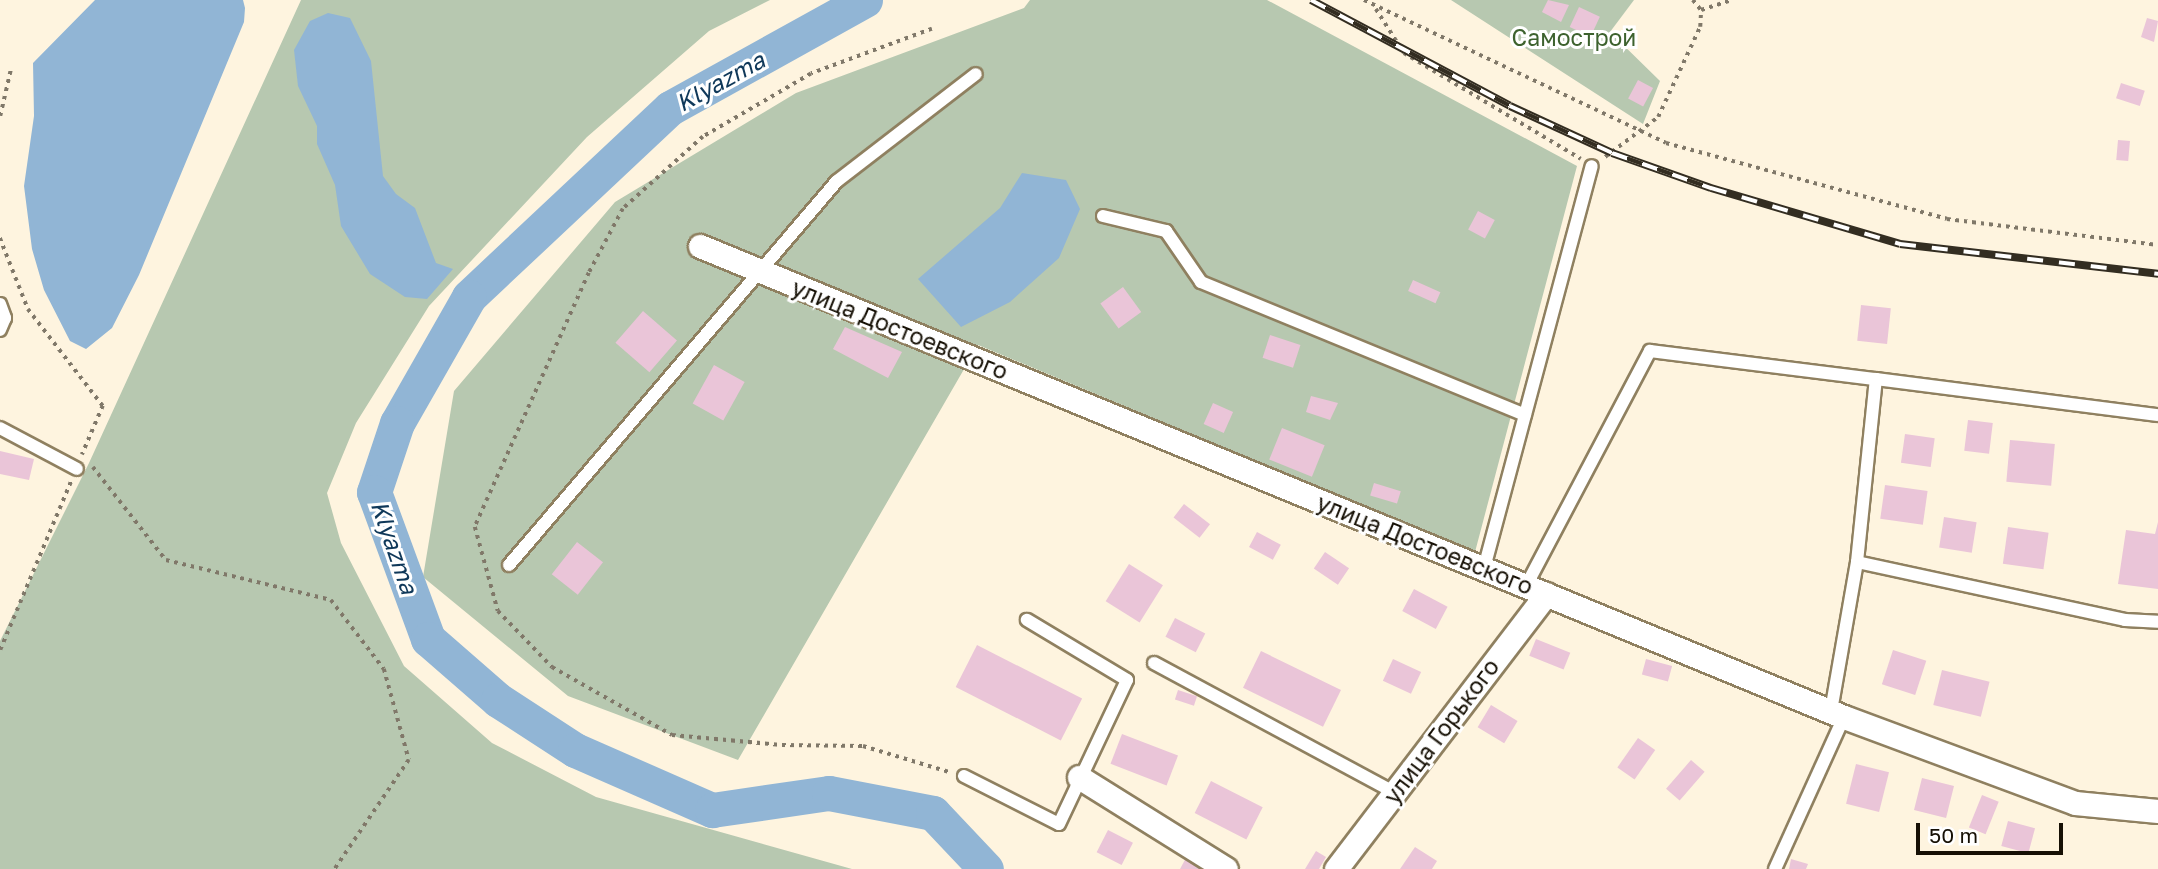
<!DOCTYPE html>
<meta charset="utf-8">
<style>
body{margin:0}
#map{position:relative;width:2158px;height:869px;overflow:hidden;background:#fef4df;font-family:"Golos Text",sans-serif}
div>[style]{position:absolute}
.green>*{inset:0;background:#b7c8b0}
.water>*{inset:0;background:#91b5d5}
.river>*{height:35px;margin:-17.5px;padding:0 17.5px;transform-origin:17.5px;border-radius:17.5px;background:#91b5d5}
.building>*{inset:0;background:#eac5d8;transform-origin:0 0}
.path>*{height:3.5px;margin-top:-1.75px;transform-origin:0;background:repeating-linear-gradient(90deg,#807869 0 3.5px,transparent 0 8.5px)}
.roads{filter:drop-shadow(2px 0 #8f8060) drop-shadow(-2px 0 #8f8060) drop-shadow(0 2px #8f8060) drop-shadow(0 -2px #8f8060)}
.service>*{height:12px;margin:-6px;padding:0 6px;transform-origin:6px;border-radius:6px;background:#fff}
.minor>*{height:23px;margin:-11.5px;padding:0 11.5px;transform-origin:11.5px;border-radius:11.5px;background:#fff}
.rail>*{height:8px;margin-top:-4px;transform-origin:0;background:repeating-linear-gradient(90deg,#fff 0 16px,#332d21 0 32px);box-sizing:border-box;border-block:2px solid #332d21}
span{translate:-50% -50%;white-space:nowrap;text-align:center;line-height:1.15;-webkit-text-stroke:6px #fff;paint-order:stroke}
.park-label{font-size:23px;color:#3d622e}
.street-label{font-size:23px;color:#161005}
.water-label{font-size:24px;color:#0f3859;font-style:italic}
.scale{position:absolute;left:1916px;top:823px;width:147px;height:32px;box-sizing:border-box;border:4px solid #161005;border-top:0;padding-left:9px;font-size:21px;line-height:24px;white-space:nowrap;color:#161005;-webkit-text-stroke:5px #fff;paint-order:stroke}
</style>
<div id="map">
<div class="green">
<i style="clip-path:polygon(301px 0,770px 0,709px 31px,587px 137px,429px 306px,356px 423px,327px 493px,341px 543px,404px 666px,492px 743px,596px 797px,852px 869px,0 869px,0 641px,89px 463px)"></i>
<i style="clip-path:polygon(1030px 0,1267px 0,1577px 166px,1475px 552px,978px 345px,738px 760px,568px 696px,423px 577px,454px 391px,615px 202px,796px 93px,1024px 8px)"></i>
<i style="clip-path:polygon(1451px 0,1634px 0,1610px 32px,1660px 81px,1643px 124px)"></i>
</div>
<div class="water">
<i style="clip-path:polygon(95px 0,243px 0,245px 8px,244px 22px,139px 275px,112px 328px,86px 349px,70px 341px,44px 290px,32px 249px,24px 186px,34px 116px,33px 63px)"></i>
<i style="clip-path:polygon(328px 13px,350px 18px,371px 61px,383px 176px,396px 194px,415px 208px,436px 263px,453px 269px,427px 299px,405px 297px,370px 274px,341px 226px,335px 185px,317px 144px,317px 126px,298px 86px,294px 50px,310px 21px)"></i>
<i style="clip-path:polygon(1022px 173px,1066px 180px,1080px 209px,1059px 258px,1010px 302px,961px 327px,918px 279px,1000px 208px)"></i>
</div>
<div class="river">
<i style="left:865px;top:0;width:223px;rotate:151deg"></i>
<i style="left:670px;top:108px;width:276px;rotate:136.8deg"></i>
<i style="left:469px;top:297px;width:145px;rotate:119.7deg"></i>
<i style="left:397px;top:423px;width:73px;rotate:108.4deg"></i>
<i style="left:374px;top:492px;width:157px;rotate:69.8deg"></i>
<i style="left:428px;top:639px;width:93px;rotate:41.1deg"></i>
<i style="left:498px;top:700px;width:92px;rotate:33deg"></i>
<i style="left:575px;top:750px;width:150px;rotate:23.7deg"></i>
<i style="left:712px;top:810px;width:118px;rotate:-8.3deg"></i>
<i style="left:829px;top:793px;width:106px;rotate:10.9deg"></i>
<i style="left:933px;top:813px;width:77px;rotate:46.6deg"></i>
</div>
<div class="building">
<i style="clip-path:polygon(1548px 0,1569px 5px,1561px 22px,1542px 12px)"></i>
<i style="left:1579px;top:7px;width:23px;height:22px;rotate:25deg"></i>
<i style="clip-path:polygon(2147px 18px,2158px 21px,2154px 42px,2141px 37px)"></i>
<i style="left:1638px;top:80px;width:17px;height:21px;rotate:28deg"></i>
<i style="left:2121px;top:83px;width:25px;height:16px;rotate:18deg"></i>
<i style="left:2118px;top:140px;width:12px;height:20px;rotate:5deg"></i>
<i style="left:1478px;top:211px;width:19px;height:21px;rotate:28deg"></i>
<i style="left:1413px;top:280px;width:30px;height:12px;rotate:24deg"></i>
<i style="left:1123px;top:287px;width:31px;height:28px;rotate:54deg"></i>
<i style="left:1861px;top:305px;width:30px;height:36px;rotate:6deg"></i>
<i style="left:643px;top:311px;width:45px;height:42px;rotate:41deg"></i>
<i style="clip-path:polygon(845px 327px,902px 352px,888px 378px,833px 349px)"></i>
<i style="left:1270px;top:335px;width:32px;height:24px;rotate:18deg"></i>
<i style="left:714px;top:365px;width:35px;height:44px;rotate:29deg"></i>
<i style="clip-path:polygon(1311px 396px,1338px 403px,1330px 420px,1306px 412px)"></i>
<i style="left:1213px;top:403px;width:22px;height:23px;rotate:24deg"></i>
<i style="left:1968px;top:420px;width:25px;height:31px;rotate:7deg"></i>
<i style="left:1282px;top:428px;width:46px;height:34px;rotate:22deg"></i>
<i style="left:1905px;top:434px;width:30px;height:29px;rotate:8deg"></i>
<i style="left:2010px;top:440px;width:45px;height:42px;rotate:5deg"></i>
<i style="clip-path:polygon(0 451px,34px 459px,29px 480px,0 474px)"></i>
<i style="left:1374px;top:483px;width:28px;height:13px;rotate:17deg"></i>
<i style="left:1885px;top:485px;width:43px;height:34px;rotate:8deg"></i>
<i style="left:1184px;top:504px;width:33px;height:17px;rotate:38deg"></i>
<i style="left:1944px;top:517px;width:33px;height:31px;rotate:9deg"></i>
<i style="clip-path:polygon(2158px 522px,2158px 589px,2118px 584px,2126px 530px,2155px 534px)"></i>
<i style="left:2008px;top:527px;width:41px;height:37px;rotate:8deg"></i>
<i style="left:1257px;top:532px;width:27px;height:17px;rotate:28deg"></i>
<i style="left:577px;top:542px;width:33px;height:41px;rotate:38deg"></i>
<i style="left:1325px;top:552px;width:29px;height:20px;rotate:34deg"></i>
<i style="left:1129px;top:564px;width:40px;height:44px;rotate:32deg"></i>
<i style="left:1414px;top:589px;width:38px;height:25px;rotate:28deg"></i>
<i style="left:1175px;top:618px;width:34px;height:21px;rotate:27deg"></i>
<i style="left:1536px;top:639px;width:37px;height:18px;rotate:22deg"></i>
<i style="left:977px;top:645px;width:118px;height:47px;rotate:27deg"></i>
<i style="left:1893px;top:650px;width:35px;height:36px;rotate:18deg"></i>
<i style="left:1261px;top:651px;width:89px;height:41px;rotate:26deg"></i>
<i style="left:1393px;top:659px;width:31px;height:24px;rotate:25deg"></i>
<i style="left:1646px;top:659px;width:27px;height:16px;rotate:15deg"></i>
<i style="left:1942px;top:670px;width:49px;height:36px;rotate:14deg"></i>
<i style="left:1178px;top:690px;width:20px;height:10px;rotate:18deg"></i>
<i style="left:1491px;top:705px;width:31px;height:26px;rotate:31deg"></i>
<i style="left:1122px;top:734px;width:60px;height:32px;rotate:21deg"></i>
<i style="left:1638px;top:738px;width:21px;height:36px;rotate:35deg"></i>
<i style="left:1691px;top:760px;width:18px;height:38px;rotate:41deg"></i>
<i style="left:1856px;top:764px;width:34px;height:41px;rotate:14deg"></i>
<i style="left:1922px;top:778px;width:33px;height:33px;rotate:14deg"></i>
<i style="left:1211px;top:781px;width:58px;height:36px;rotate:27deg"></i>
<i style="left:1982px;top:795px;width:18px;height:35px;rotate:22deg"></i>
<i style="left:2008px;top:821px;width:28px;height:26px;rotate:15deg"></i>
<i style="left:1108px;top:830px;width:28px;height:25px;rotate:27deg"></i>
<i style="clip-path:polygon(1415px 847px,1437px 861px,1432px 869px,1400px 869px)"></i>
<i style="clip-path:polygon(1316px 851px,1326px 857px,1319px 869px,1305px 869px)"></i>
<i style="clip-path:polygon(1187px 856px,1212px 869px,1180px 869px)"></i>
<i style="clip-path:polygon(1791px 859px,1808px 864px,1806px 869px,1789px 869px)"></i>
</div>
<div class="path">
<i style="left:1364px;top:0;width:334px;rotate:25.3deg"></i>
<i style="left:1666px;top:143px;width:291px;rotate:15.1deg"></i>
<i style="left:1947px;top:219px;width:213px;rotate:7deg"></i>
<i style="left:1693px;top:0;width:13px;rotate:51deg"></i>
<i style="left:1376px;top:9px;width:52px;rotate:57.5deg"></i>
<i style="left:1404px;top:53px;width:206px;rotate:30.9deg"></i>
<i style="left:932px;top:29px;width:129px;rotate:159.6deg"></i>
<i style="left:811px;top:74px;width:125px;rotate:149.7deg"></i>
<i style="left:703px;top:137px;width:108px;rotate:138deg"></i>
<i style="left:623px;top:209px;width:72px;rotate:118deg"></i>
<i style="left:589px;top:273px;width:278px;rotate:114.2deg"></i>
<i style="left:475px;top:527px;width:87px;rotate:74.7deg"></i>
<i style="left:498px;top:611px;width:78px;rotate:46deg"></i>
<i style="left:552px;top:667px;width:138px;rotate:29.5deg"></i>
<i style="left:672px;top:735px;width:110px;rotate:5.2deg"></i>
<i style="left:782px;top:745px;width:81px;rotate:0.7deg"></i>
<i style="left:863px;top:746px;width:90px;rotate:16.8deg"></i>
<i style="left:0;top:116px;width:49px;rotate:-77.1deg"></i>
<i style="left:1605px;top:157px;width:66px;rotate:-37deg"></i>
<i style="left:1658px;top:117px;width:99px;rotate:-65deg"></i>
<i style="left:1700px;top:27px;width:17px;rotate:-87deg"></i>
<i style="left:1701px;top:10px;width:32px;rotate:-18deg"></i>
<i style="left:0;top:238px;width:76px;rotate:68.5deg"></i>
<i style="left:28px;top:309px;width:123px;rotate:52.3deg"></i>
<i style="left:103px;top:406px;width:53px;rotate:113.2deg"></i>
<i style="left:93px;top:467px;width:118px;rotate:51.9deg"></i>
<i style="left:166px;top:560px;width:170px;rotate:13.6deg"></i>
<i style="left:331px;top:600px;width:87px;rotate:52.5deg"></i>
<i style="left:384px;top:669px;width:94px;rotate:74.6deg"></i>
<i style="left:409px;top:760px;width:132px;rotate:124.2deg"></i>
<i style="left:0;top:650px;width:183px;rotate:-67.2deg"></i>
</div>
<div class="roads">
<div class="service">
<i style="left:1103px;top:216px;width:65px;rotate:13.4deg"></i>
<i style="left:1166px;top:231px;width:62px;rotate:55.5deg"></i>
<i style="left:1201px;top:282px;width:350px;rotate:22.3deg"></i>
<i style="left:0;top:304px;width:15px;rotate:70deg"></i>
<i style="left:5px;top:318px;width:13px;rotate:113deg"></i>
<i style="left:0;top:428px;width:87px;rotate:28deg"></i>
<i style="left:1857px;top:562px;width:274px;rotate:12.2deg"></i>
<i style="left:2125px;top:620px;width:33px;rotate:3deg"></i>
<i style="left:509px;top:565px;width:505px;rotate:-49.5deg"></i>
<i style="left:837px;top:181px;width:175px;rotate:-37.6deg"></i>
<i style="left:1484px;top:568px;width:416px;rotate:-75deg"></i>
<i style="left:1526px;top:586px;width:266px;rotate:-62.2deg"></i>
<i style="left:1650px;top:351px;width:228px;rotate:7.1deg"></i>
<i style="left:1154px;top:663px;width:272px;rotate:28.3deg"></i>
<i style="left:1831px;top:711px;width:151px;rotate:-80.1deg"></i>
<i style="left:1857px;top:562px;width:184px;rotate:-84.1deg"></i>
<i style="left:1876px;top:379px;width:284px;rotate:7.3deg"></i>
<i style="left:964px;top:776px;width:106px;rotate:26.8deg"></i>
<i style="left:1059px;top:824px;width:159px;rotate:-64.7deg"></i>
<i style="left:1127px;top:680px;width:117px;rotate:-149deg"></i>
<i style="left:1775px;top:869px;width:167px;rotate:-65.6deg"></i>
</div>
<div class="minor">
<i style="left:700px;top:246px;width:1237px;rotate:22.38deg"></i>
<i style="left:1844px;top:717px;width:246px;rotate:20.4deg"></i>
<i style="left:2075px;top:803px;width:83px;rotate:5.5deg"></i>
<i style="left:1079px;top:777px;width:173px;rotate:32deg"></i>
<i style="left:1336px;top:869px;width:346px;rotate:-52.6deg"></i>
</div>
</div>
<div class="rail">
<i style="left:1311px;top:0;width:225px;rotate:28deg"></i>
<i style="left:1510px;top:106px;width:112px;rotate:24.7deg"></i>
<i style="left:1612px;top:153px;width:105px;rotate:19.5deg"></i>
<i style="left:1711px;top:188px;width:197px;rotate:16.5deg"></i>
<i style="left:1900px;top:244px;width:260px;rotate:6.6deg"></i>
</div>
<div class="park-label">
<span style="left:1574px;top:37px">Самострой</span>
</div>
<div class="street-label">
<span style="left:900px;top:329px;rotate:22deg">улица Достоевского</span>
<span style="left:1425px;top:544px;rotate:22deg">улица Достоевского</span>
<span style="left:1441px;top:731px;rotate:-53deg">улица Горького</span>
</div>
<div class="water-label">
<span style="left:720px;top:81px;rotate:-29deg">Klyazma</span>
<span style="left:395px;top:547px;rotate:71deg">Klyazma</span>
</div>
<div class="scale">50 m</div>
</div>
